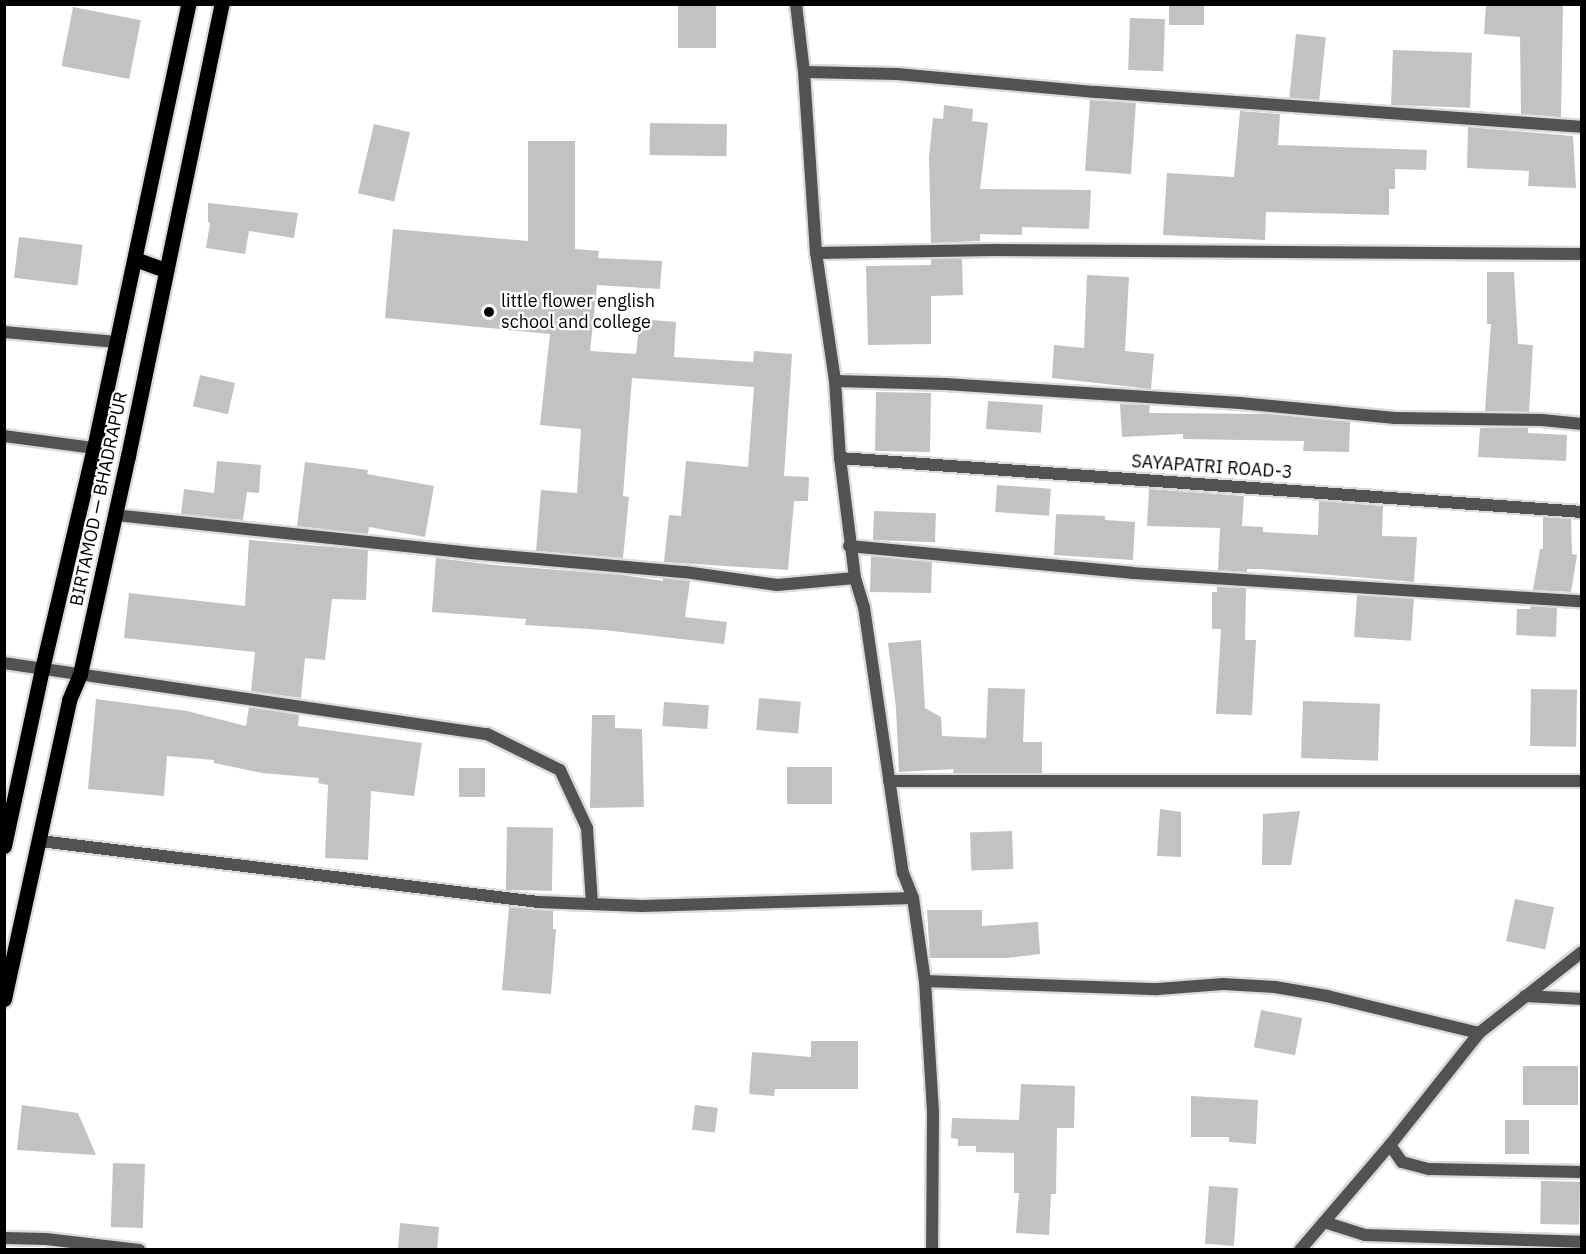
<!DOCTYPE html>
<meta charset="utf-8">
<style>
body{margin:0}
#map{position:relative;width:1586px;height:1254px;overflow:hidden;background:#fff;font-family:"IBM Plex Sans",sans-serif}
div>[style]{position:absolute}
.building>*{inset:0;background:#c2c2c2;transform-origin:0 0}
.roads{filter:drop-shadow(2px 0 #dbdbdb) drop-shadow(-2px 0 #dbdbdb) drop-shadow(0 2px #dbdbdb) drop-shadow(0 -2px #dbdbdb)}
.service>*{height:12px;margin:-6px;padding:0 6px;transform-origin:6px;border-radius:6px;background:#525252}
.minor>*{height:12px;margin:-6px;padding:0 6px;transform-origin:6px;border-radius:6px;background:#525252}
.primary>*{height:15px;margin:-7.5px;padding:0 7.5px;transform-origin:7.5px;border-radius:7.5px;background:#000}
.dots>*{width:16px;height:16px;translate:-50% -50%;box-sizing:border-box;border:3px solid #fff;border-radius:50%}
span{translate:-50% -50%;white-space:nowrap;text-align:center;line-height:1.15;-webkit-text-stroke:4.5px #fff;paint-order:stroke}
.poi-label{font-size:18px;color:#000}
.left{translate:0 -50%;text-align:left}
.street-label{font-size:18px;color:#000}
.frame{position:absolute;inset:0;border:6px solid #000;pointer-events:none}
</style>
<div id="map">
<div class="building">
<i style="left:678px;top:4px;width:38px;height:44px"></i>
<i style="left:1169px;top:4px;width:35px;height:21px"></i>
<i style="clip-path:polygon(1486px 4px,1563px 4px,1561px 117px,1521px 114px,1520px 37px,1484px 34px)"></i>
<i style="left:73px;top:7px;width:69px;height:60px;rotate:11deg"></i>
<i style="left:1130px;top:18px;width:35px;height:52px;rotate:2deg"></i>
<i style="left:1296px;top:34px;width:30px;height:64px;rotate:6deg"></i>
<i style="left:1393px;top:50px;width:79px;height:55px;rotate:2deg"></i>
<i style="left:1090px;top:100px;width:46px;height:71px;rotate:4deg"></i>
<i style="clip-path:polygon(944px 105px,973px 109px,972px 121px,988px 123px,980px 189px,1091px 190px,1089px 229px,1022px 227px,1022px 235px,980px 234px,980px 241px,931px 243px,929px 157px,933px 118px,943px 119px)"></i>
<i style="clip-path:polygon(1240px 111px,1280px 114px,1278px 145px,1427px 150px,1426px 170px,1395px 169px,1395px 189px,1389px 189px,1389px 215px,1266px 212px,1265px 240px,1163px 235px,1167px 173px,1234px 177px)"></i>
<i style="left:650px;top:123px;width:77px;height:32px;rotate:1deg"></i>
<i style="left:374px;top:124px;width:37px;height:71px;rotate:13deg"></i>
<i style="clip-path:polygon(1468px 127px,1573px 136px,1576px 188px,1528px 186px,1529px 171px,1467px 168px)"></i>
<i style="clip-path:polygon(528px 141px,575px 141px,575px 249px,599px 251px,598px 258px,662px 261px,660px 289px,597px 285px,590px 351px,636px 354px,640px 319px,676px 322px,674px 357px,753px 362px,754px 351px,792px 354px,784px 476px,809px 477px,808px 501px,794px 501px,788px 570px,664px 562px,669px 515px,681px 516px,686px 461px,748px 467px,754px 387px,632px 378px,623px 496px,629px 497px,623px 558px,536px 551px,541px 490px,577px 493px,581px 429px,540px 425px,550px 334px,385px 318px,393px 229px,528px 241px)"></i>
<i style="clip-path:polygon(208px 203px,298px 213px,294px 238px,249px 231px,245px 254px,206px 248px,210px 223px,208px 222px)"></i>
<i style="left:19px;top:237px;width:64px;height:41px;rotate:7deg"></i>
<i style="clip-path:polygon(931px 259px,962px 259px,963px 295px,931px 296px,931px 344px,868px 345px,866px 266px,931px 265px)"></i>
<i style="clip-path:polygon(1487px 272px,1514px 272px,1518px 344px,1533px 345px,1529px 412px,1485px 411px,1491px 324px,1487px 324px)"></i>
<i style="clip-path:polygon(1087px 275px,1129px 277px,1125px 351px,1154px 354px,1151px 389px,1052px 378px,1054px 345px,1084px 348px)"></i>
<i style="left:200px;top:375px;width:36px;height:32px;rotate:13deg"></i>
<i style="left:876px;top:392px;width:55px;height:59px;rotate:1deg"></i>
<i style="left:988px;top:401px;width:55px;height:28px;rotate:4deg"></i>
<i style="clip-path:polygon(1120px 404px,1150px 405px,1149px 413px,1270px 414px,1350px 422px,1349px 452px,1303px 451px,1304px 441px,1183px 439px,1183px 434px,1122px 437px)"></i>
<i style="clip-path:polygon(1480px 428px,1528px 428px,1528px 433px,1567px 435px,1566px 461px,1478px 457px)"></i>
<i style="clip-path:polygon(217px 461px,261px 465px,259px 493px,247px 492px,243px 520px,181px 514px,184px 489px,214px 493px)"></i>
<i style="clip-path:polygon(305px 462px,368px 470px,367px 474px,434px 486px,425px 537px,369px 527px,368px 534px,297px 526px)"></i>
<i style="left:997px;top:485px;width:54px;height:27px;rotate:4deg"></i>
<i style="clip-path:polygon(1149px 489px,1244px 496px,1242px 526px,1263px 527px,1263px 532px,1318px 535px,1319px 501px,1383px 506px,1382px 536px,1417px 537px,1414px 582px,1261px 569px,1247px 569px,1247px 572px,1218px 570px,1220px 528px,1147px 526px)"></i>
<i style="left:874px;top:511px;width:62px;height:29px;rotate:2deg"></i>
<i style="clip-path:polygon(1056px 514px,1105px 516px,1105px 520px,1135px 522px,1133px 560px,1054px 555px)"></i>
<i style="clip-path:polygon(1543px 517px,1571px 519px,1572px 554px,1577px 555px,1571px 592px,1533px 590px,1540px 549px,1543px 549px)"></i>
<i style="clip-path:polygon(249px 540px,368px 550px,366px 600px,332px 599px,325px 660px,305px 658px,301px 698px,251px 691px,255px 652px,124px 638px,129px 593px,245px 606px)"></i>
<i style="clip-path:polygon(871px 556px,932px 562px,931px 593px,870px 592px)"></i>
<i style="clip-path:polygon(436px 558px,495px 565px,622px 575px,663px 581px,663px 578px,690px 581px,685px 617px,727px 622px,724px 644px,604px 630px,525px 625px,526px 619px,432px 612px)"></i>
<i style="clip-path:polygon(1217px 587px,1246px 588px,1245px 640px,1256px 640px,1252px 715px,1216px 714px,1221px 629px,1212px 629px,1212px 592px,1217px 592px)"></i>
<i style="left:1357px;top:595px;width:57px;height:42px;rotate:4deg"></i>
<i style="clip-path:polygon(1531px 606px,1557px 608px,1556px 637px,1516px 635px,1517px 609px,1530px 609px)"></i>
<i style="clip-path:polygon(921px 640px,925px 708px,941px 717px,942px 736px,986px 738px,988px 688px,1025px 689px,1023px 742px,1042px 742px,1042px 773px,953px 773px,954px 769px,899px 772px,896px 708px,888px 643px)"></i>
<i style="left:1531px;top:689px;width:46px;height:57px;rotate:1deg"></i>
<i style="left:759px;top:698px;width:42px;height:32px;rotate:5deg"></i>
<i style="clip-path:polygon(96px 699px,187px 711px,246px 726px,249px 707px,299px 715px,298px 726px,422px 743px,414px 796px,371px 791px,368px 860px,325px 858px,328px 785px,318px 783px,319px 778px,262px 773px,214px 763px,214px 760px,167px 756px,164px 796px,88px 789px)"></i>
<i style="left:1303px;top:701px;width:77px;height:57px;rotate:2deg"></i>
<i style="left:664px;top:702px;width:45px;height:24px;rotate:4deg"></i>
<i style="clip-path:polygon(592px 715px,615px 715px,615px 728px,642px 729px,644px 807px,590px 808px)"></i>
<i style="left:787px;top:767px;width:45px;height:37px"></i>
<i style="left:459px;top:768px;width:26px;height:29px"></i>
<i style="clip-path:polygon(1160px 809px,1181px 812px,1181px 857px,1157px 856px)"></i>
<i style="clip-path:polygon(1300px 811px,1291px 865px,1262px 865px,1263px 814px)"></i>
<i style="left:507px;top:827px;width:46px;height:63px;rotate:1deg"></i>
<i style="left:1012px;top:831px;width:38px;height:42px;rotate:88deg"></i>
<i style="left:1515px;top:899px;width:40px;height:43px;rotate:12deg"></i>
<i style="clip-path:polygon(509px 907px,553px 911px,553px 929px,556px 929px,551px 994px,502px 990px)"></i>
<i style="clip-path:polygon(927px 910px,982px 910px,982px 926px,1038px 922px,1040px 954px,1007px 958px,930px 958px)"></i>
<i style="left:1261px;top:1010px;width:42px;height:38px;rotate:11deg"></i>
<i style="clip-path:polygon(811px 1041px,858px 1041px,858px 1089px,775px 1089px,774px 1096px,749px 1094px,752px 1052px,811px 1057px)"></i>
<i style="left:1523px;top:1066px;width:55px;height:39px"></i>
<i style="clip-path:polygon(1021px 1084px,1075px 1086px,1074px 1128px,1057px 1128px,1056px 1194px,1051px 1194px,1049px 1235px,1016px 1233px,1019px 1193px,1014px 1193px,1014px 1153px,976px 1152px,976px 1146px,958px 1146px,958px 1139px,951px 1138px,952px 1118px,1019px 1120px)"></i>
<i style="clip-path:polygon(1191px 1096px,1258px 1100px,1256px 1144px,1229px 1142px,1229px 1137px,1191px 1137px)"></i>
<i style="clip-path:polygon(22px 1105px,78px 1113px,96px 1155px,17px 1150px)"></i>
<i style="left:695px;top:1105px;width:23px;height:25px;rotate:7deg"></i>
<i style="left:1505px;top:1120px;width:24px;height:34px"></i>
<i style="left:113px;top:1163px;width:32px;height:64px;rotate:2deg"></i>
<i style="left:1541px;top:1181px;width:39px;height:43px;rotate:1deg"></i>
<i style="left:1209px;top:1186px;width:29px;height:58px;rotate:4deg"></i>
<i style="clip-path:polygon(400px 1223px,439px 1227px,437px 1250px,398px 1250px)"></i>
</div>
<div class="roads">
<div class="service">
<i style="left:538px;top:902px;width:104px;rotate:2.2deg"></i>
<i style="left:642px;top:906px;width:271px;rotate:-1.7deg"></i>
<i style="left:1525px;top:996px;width:57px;rotate:3deg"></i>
<i style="left:1390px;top:1145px;width:21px;rotate:55deg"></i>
<i style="left:1402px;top:1162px;width:28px;rotate:15deg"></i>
<i style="left:1429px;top:1169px;width:153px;rotate:1.1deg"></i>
<i style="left:1324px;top:1222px;width:43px;rotate:17.6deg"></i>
<i style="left:1365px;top:1235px;width:217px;rotate:1.8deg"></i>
</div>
<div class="minor">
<i style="left:804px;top:72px;width:93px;rotate:1.2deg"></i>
<i style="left:897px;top:74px;width:200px;rotate:5.2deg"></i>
<i style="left:1096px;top:92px;width:487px;rotate:4.1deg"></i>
<i style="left:816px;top:253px;width:178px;rotate:-1deg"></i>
<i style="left:994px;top:250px;width:588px;rotate:0.39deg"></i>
<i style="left:4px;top:332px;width:113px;rotate:5.1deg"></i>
<i style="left:835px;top:381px;width:110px;rotate:1.6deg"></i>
<i style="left:945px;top:384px;width:296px;rotate:3.7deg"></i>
<i style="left:1240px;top:403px;width:156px;rotate:5.5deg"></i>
<i style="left:1395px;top:418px;width:147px;rotate:0.8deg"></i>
<i style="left:1542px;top:420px;width:40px;rotate:5.7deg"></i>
<i style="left:4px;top:436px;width:91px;rotate:7.6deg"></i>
<i style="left:840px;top:458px;width:744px;rotate:4.16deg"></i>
<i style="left:115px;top:515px;width:357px;rotate:6.1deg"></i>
<i style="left:470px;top:553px;width:216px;rotate:5.1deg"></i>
<i style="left:685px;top:572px;width:93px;rotate:8deg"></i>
<i style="left:777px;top:585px;width:78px;rotate:-5.1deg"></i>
<i style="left:855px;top:578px;width:121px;rotate:-97.1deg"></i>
<i style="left:840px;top:458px;width:77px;rotate:-93.7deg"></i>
<i style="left:835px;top:381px;width:129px;rotate:-98.4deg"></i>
<i style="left:816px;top:253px;width:181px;rotate:-93.8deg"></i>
<i style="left:804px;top:72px;width:68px;rotate:-96.7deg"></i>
<i style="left:849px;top:546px;width:284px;rotate:5.4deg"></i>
<i style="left:1132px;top:573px;width:451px;rotate:3.6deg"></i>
<i style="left:855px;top:578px;width:30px;rotate:73deg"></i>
<i style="left:864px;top:607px;width:269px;rotate:81.7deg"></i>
<i style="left:903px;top:873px;width:27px;rotate:68deg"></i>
<i style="left:913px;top:898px;width:84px;rotate:81.8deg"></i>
<i style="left:925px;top:981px;width:132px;rotate:86.5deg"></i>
<i style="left:933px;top:1113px;width:137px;rotate:90.4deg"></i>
<i style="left:4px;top:663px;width:488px;rotate:8.4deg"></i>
<i style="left:487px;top:734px;width:81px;rotate:26.3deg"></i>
<i style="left:560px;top:770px;width:64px;rotate:65deg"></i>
<i style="left:587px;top:828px;width:76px;rotate:86.2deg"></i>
<i style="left:889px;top:781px;width:693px"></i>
<i style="left:40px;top:841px;width:502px;rotate:6.98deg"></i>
<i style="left:925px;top:981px;width:233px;rotate:2deg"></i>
<i style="left:1158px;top:989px;width:65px;rotate:-4.4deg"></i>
<i style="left:1223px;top:984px;width:52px;rotate:3.3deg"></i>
<i style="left:1275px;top:987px;width:53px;rotate:9.8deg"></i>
<i style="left:1327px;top:996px;width:156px;rotate:13.7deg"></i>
<i style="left:4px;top:1238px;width:42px;rotate:1.4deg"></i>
<i style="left:46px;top:1239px;width:94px;rotate:6.7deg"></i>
<i style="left:1300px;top:1250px;width:138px;rotate:-49.4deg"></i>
<i style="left:1390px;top:1145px;width:143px;rotate:-51.5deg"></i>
<i style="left:1479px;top:1033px;width:131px;rotate:-38.2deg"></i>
</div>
<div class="primary">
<i style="left:135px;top:259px;width:33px;rotate:20deg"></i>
<i style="left:4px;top:846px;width:181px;rotate:-77.9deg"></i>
<i style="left:42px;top:669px;width:227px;rotate:-76.8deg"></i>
<i style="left:94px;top:448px;width:454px;rotate:-78deg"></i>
<i style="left:4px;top:999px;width:306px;rotate:-77.7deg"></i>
<i style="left:69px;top:700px;width:28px;rotate:-67deg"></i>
<i style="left:80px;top:674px;width:223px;rotate:-77.6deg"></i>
<i style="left:128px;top:456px;width:462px;rotate:-78.3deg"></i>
</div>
</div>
<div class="dots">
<i style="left:489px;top:312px;background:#000"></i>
</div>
<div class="poi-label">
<span class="left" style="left:501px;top:312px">little flower english<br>school and college</span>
</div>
<div class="street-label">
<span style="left:1212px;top:467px;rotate:4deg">SAYAPATRI ROAD-3</span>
<span style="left:99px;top:499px;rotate:-78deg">BIRTAMOD — BHADRAPUR</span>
</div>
<div class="frame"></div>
</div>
